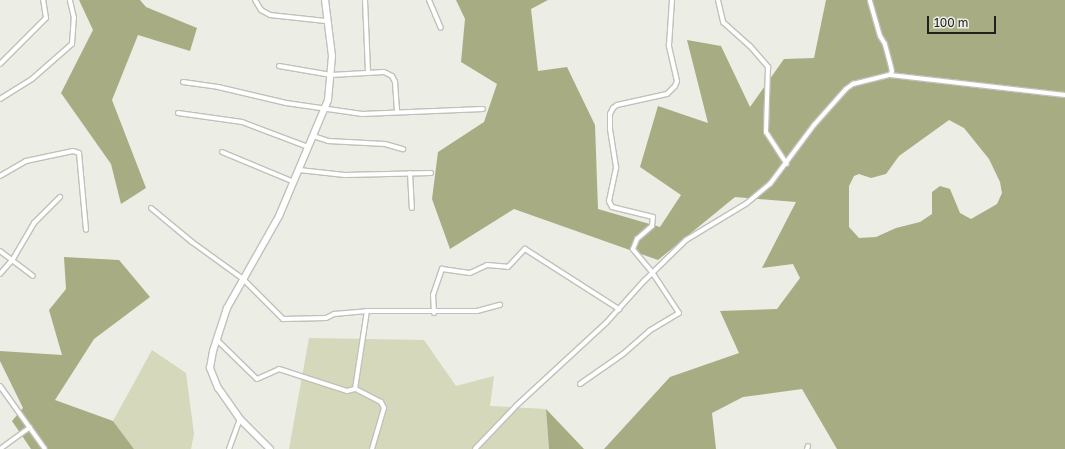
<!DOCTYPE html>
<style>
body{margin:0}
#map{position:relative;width:1065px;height:449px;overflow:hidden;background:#ecede5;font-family:"Golos Text",sans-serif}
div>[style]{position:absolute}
.green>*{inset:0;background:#d5d8bb}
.forest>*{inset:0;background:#a8ac83}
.roads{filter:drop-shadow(1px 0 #c0c1ba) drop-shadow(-1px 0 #c0c1ba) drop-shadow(0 1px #c0c1ba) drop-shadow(0 -1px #c0c1ba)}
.street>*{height:4px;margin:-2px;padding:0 2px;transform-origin:2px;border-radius:2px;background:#fff}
.secondary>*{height:6px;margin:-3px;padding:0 3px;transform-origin:3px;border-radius:3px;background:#fff}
span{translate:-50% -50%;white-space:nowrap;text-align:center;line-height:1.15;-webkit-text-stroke:4px #ecede5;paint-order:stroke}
.scale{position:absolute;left:927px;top:16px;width:69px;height:18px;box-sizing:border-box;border:2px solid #20201e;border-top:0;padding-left:5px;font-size:12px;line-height:14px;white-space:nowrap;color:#20201e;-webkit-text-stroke:3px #ecede5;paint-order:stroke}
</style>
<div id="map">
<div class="green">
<i style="clip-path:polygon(309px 338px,424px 340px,456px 386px,494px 376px,490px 406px,546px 409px,549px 449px,289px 449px)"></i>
<i style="clip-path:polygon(152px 350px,186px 373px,194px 434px,191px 449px,134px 449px,113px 421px)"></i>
</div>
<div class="forest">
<i style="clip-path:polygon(79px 0,140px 0,146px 7px,197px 28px,190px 51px,138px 35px,112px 100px,146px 188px,121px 204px,111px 164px,61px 93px,93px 30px)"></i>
<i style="clip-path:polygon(evenodd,456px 0,548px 0,531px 9px,538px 71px,567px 67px,595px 125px,598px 209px,660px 227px,681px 195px,640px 167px,658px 106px,708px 123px,687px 40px,721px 46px,750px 107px,784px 59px,814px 58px,826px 0,1065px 0,1065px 449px,837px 449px,802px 389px,743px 397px,712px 413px,716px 449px,604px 449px,670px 377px,739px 353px,720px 311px,777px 309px,800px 278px,793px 264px,762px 268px,796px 202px,735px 197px,658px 260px,514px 209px,450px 249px,432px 199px,438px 152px,484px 122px,497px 84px,461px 62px,465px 19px,456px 0,949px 120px,964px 128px,989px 159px,1000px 182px,1002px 193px,997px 204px,971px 219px,960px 213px,950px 189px,940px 186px,932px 192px,932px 214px,920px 222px,896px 228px,876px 237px,859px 238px,849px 227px,849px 186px,854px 176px,859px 174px,871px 178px,886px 174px,899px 156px,949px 120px)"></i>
<i style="clip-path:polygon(64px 257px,119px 260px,150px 297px,94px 339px,55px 400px,113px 421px,134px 449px,31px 449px,12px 421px,23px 408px,0 361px,0 351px,62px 355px,49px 310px,66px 289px)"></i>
<i style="clip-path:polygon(546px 409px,584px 449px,549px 449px)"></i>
</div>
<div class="roads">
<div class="street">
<i style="left:255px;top:0;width:12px;rotate:59deg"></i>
<i style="left:261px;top:10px;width:10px;rotate:29deg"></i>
<i style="left:270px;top:15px;width:56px;rotate:6.1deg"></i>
<i style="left:365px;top:0;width:73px;rotate:87.6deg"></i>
<i style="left:429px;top:0;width:30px;rotate:67deg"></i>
<i style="left:718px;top:0;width:23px;rotate:77deg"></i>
<i style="left:723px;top:22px;width:36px;rotate:42deg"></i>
<i style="left:750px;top:46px;width:28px;rotate:49deg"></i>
<i style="left:768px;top:67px;width:65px;rotate:91.8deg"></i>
<i style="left:766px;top:132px;width:38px;rotate:57deg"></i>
<i style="left:0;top:64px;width:65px;rotate:-45deg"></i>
<i style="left:46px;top:18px;width:18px;rotate:-99deg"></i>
<i style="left:279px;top:66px;width:53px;rotate:9.8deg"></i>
<i style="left:331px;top:75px;width:53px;rotate:-3.2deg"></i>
<i style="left:384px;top:72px;width:9px;rotate:27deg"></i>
<i style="left:392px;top:76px;width:7px;rotate:63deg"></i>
<i style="left:395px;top:82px;width:30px;rotate:86deg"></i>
<i style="left:890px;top:75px;width:176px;rotate:6.5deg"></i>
<i style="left:183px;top:82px;width:35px;rotate:8deg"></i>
<i style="left:218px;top:87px;width:70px;rotate:13.2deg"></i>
<i style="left:286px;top:103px;width:77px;rotate:8.2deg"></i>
<i style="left:362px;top:114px;width:121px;rotate:-2.4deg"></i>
<i style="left:0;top:99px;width:38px;rotate:-32deg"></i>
<i style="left:32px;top:79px;width:53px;rotate:-41.2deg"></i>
<i style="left:72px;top:44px;width:26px;rotate:-86deg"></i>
<i style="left:74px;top:18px;width:18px;rotate:-103deg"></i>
<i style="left:178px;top:113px;width:65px;rotate:8deg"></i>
<i style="left:242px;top:122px;width:71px;rotate:20.7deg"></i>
<i style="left:313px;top:136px;width:16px;rotate:18deg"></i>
<i style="left:328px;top:141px;width:57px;rotate:3deg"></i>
<i style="left:385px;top:144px;width:19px;rotate:16deg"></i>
<i style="left:222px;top:152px;width:78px;rotate:22.6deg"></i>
<i style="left:299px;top:170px;width:46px;rotate:6.2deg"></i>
<i style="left:345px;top:175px;width:86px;rotate:-1.3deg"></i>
<i style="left:410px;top:173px;width:35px;rotate:87deg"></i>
<i style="left:0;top:176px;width:30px;rotate:-30deg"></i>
<i style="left:26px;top:161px;width:48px;rotate:-12deg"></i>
<i style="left:73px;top:151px;width:6px;rotate:18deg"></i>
<i style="left:79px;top:153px;width:77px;rotate:84.8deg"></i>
<i style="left:151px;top:208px;width:53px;rotate:39.7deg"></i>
<i style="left:192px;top:242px;width:62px;rotate:35.8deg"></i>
<i style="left:242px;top:278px;width:58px;rotate:45deg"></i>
<i style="left:283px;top:319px;width:43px;rotate:-1.3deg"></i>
<i style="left:326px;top:318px;width:9px;rotate:-27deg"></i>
<i style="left:334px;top:314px;width:33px;rotate:-5deg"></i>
<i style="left:0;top:251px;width:41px;rotate:37.1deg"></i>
<i style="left:0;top:274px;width:20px;rotate:-49deg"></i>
<i style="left:13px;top:259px;width:42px;rotate:-59.7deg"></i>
<i style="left:34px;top:223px;width:37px;rotate:-45deg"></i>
<i style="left:434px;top:313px;width:18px;rotate:-93deg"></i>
<i style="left:433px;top:295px;width:28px;rotate:-71deg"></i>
<i style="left:442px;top:269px;width:28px;rotate:8deg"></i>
<i style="left:470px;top:273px;width:19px;rotate:-25deg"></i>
<i style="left:487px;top:265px;width:21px;rotate:5deg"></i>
<i style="left:508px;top:267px;width:25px;rotate:-47deg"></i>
<i style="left:525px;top:249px;width:112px;rotate:32.6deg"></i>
<i style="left:216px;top:339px;width:57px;rotate:44.3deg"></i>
<i style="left:257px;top:379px;width:24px;rotate:-24deg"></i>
<i style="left:279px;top:369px;width:71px;rotate:17.9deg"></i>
<i style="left:347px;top:391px;width:8px;rotate:-14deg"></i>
<i style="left:580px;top:384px;width:52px;rotate:-34.9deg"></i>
<i style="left:623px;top:354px;width:35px;rotate:-41deg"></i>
<i style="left:649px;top:331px;width:35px;rotate:-31deg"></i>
<i style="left:679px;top:313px;width:49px;rotate:-123.4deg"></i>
<i style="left:652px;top:272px;width:30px;rotate:-130deg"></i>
<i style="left:633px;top:249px;width:11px;rotate:-68deg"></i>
<i style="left:637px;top:239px;width:20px;rotate:-41deg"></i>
<i style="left:652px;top:226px;width:9px;rotate:-84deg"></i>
<i style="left:653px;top:217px;width:42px;rotate:-166.3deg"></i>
<i style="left:612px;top:207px;width:7px;rotate:-117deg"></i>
<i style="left:609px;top:201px;width:35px;rotate:-78deg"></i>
<i style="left:616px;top:167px;width:39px;rotate:-99deg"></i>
<i style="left:610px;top:128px;width:14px;rotate:-90deg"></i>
<i style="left:610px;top:114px;width:7px;rotate:-63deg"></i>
<i style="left:613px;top:108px;width:5px;rotate:-37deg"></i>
<i style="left:617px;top:105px;width:51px;rotate:-12.4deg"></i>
<i style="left:667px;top:94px;width:11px;rotate:-45deg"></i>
<i style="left:675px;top:86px;width:5px;rotate:-68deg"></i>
<i style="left:677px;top:81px;width:37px;rotate:-103deg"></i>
<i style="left:669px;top:45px;width:45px;rotate:-86.2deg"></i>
<i style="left:0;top:386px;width:77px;rotate:54.5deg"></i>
<i style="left:0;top:449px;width:37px;rotate:-36deg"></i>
<i style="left:229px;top:449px;width:32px;rotate:-70deg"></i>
<i style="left:372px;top:449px;width:43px;rotate:-73.7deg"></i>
<i style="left:384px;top:408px;width:7px;rotate:-117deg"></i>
<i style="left:381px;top:402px;width:29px;rotate:-153deg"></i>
<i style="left:355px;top:389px;width:79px;rotate:-81.3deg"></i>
<i style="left:367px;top:311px;width:110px"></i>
<i style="left:477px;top:311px;width:24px;rotate:-15deg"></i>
<i style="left:475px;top:449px;width:61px;rotate:-46.3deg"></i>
<i style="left:517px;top:405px;width:121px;rotate:-42.7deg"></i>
<i style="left:606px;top:323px;width:57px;rotate:-47.9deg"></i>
<i style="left:644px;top:281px;width:59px;rotate:-44.3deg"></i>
<i style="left:686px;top:240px;width:71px;rotate:-31.2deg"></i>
<i style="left:747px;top:203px;width:30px;rotate:-40deg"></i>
<i style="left:770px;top:184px;width:74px;rotate:-53.3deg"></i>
<i style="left:814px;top:125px;width:48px;rotate:-48.4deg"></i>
<i style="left:846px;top:89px;width:9px;rotate:-36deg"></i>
<i style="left:853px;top:84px;width:38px;rotate:-14deg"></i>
<i style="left:890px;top:75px;width:4px;rotate:-63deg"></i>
<i style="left:892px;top:71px;width:8px;rotate:-104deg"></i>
<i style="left:890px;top:63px;width:20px;rotate:-105deg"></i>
<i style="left:885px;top:44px;width:9px;rotate:-122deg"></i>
<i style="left:880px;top:36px;width:37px;rotate:-106deg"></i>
<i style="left:807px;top:449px;width:3px;rotate:-72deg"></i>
</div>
<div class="secondary">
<i style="left:270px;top:449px;width:42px;rotate:-135deg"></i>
<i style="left:240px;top:419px;width:38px;rotate:-125deg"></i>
<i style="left:218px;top:388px;width:22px;rotate:-112deg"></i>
<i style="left:210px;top:368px;width:17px;rotate:-80deg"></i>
<i style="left:213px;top:351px;width:45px;rotate:-72deg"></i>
<i style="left:227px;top:308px;width:106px;rotate:-60.5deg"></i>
<i style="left:279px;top:216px;width:126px;rotate:-67.1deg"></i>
<i style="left:328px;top:100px;width:44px;rotate:-84.8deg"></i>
<i style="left:332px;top:56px;width:56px;rotate:-97.1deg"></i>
</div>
</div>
<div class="scale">100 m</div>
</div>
